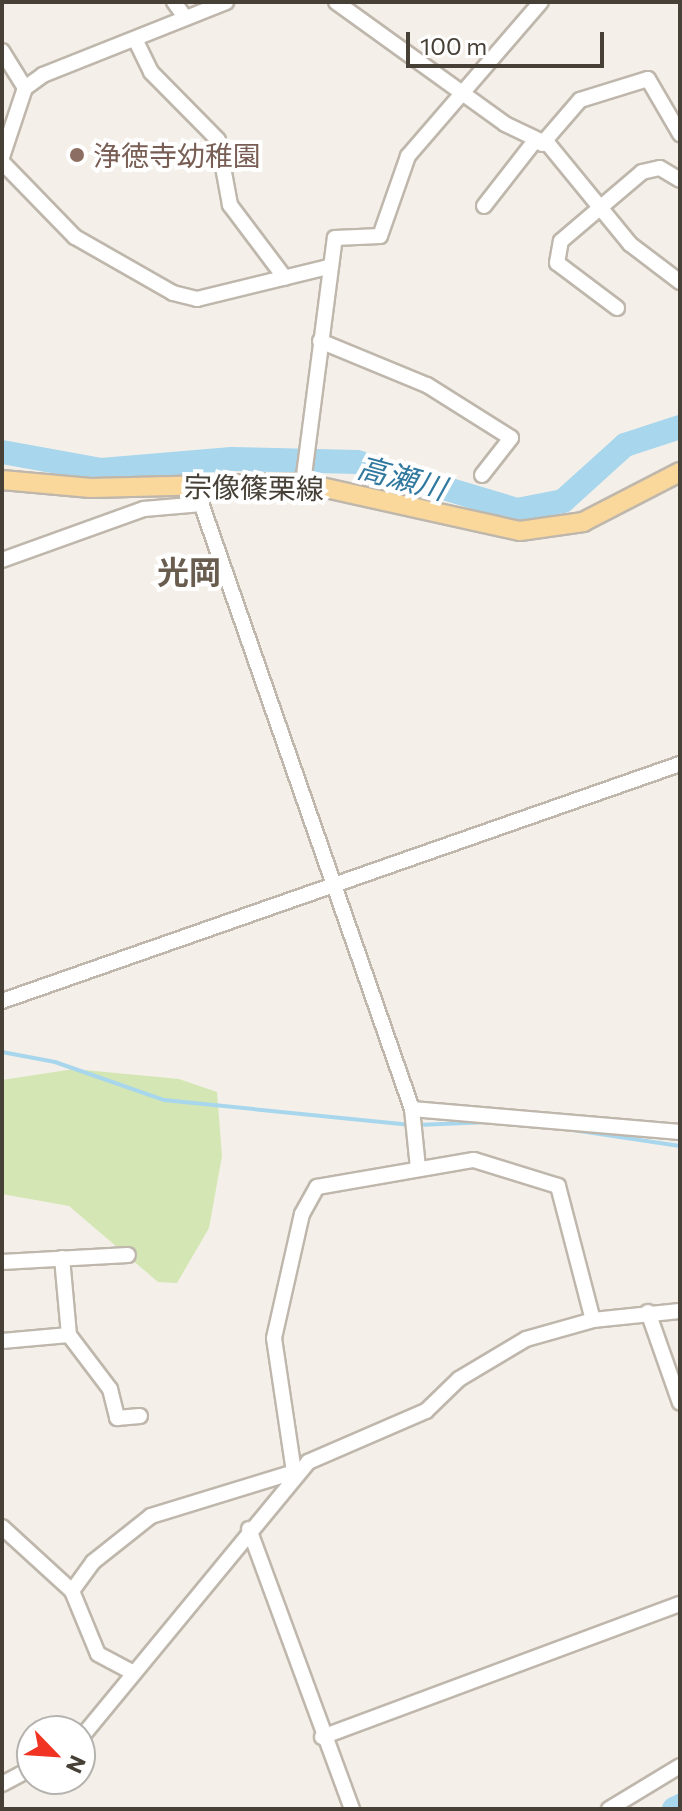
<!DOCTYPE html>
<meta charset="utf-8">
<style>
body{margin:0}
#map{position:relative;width:682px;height:1811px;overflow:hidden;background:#f4f0e9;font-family:Commissioner,"Noto Sans JP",sans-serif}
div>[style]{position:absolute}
.green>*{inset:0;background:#d3e6b3}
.stream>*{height:4px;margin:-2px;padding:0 2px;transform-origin:2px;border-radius:2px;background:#a8d6ed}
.river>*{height:24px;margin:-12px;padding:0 12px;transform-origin:12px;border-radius:12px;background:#a8d6ed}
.roads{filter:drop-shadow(2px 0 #bfb7ac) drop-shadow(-2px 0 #bfb7ac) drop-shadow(0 2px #bfb7ac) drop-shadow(0 -2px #bfb7ac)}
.minor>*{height:14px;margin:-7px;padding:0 7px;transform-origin:7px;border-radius:7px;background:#fff}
.major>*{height:18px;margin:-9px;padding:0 9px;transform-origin:9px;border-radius:9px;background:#fad89c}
.dots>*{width:22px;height:22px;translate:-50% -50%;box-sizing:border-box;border:4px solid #fff;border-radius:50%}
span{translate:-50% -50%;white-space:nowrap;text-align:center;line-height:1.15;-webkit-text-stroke:8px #fff;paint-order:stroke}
.education-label{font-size:28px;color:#785e54}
.left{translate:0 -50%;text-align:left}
.street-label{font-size:28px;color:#474037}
.water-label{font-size:30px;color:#31789f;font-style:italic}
.quarter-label{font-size:32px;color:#695d4f;font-weight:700}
.frame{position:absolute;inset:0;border:4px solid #474037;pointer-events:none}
.north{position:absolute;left:16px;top:1715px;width:80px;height:80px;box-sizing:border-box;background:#fff;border:2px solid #b5b3af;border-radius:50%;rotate:115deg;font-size:22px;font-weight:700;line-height:32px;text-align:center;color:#474037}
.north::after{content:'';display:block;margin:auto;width:28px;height:36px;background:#f13323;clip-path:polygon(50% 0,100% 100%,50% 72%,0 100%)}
.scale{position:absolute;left:406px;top:32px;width:198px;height:36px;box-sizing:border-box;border:4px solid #474037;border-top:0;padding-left:10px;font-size:24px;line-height:28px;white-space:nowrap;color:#474037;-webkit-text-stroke:6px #fff;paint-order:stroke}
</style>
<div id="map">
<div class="green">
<i style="clip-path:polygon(74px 1069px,179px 1079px,217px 1092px,222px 1156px,209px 1228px,177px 1283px,158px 1282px,69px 1206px,2px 1194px,2px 1080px)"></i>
</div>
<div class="stream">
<i style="left:2px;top:1052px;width:54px;rotate:10.7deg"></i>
<i style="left:55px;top:1062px;width:115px;rotate:19.2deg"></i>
<i style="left:164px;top:1100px;width:246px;rotate:5.8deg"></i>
<i style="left:418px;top:1125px;width:71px;rotate:-2.4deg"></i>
<i style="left:573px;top:1130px;width:108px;rotate:8.5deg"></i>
</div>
<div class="river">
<i style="left:2px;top:452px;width:101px;rotate:10.3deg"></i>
<i style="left:101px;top:470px;width:131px;rotate:-4.8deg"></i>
<i style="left:232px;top:459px;width:125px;rotate:1.4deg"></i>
<i style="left:357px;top:462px;width:167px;rotate:16.7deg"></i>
<i style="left:517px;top:510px;width:47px;rotate:-11.1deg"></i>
<i style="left:563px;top:501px;width:84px;rotate:-42.1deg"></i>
<i style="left:625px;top:445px;width:58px;rotate:-18.1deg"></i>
<i style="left:674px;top:1809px;width:7px;rotate:-27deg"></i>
</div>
<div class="roads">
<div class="minor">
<i style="left:174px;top:2px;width:17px;rotate:54deg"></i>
<i style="left:336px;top:2px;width:208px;rotate:35.8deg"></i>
<i style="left:505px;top:124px;width:49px;rotate:25.5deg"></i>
<i style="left:549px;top:145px;width:128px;rotate:50.7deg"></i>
<i style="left:630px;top:244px;width:63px;rotate:37.2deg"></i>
<i style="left:135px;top:39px;width:37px;rotate:64deg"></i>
<i style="left:151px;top:72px;width:95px;rotate:45.4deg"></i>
<i style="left:218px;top:140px;width:66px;rotate:79.5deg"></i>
<i style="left:230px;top:205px;width:91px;rotate:53deg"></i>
<i style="left:2px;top:51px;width:44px;rotate:58.1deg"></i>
<i style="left:542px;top:144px;width:58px;rotate:-49.2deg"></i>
<i style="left:580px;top:100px;width:71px;rotate:-17.2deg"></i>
<i style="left:648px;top:79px;width:64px;rotate:59.8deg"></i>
<i style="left:2px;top:157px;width:73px;rotate:-71.6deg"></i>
<i style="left:25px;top:88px;width:22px;rotate:-36deg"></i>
<i style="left:43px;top:75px;width:197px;rotate:-21.7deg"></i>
<i style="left:2px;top:162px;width:105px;rotate:45.8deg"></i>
<i style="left:75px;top:237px;width:113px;rotate:29.7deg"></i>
<i style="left:173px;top:293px;width:25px;rotate:14deg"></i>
<i style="left:197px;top:299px;width:135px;rotate:-13.7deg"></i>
<i style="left:484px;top:206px;width:81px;rotate:-52deg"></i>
<i style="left:617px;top:308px;width:75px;rotate:-143.1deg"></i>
<i style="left:557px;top:263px;width:22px;rotate:-80deg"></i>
<i style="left:561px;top:241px;width:106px;rotate:-40.4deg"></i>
<i style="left:642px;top:172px;width:18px;rotate:-13deg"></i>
<i style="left:660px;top:168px;width:23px;rotate:31deg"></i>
<i style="left:320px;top:341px;width:116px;rotate:22.4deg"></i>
<i style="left:427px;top:385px;width:99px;rotate:32.2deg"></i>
<i style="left:511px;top:438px;width:47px;rotate:128.1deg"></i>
<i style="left:194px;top:483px;width:663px;rotate:70.8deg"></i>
<i style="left:412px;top:1109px;width:59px;rotate:84.2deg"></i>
<i style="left:303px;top:483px;width:247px;rotate:-82.6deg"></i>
<i style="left:335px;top:238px;width:45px;rotate:-2.5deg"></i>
<i style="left:380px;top:236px;width:85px;rotate:-70.7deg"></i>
<i style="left:408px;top:156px;width:203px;rotate:-49.2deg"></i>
<i style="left:2px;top:560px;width:151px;rotate:-19.8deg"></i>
<i style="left:144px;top:509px;width:58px;rotate:-4.9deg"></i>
<i style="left:2px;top:1001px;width:718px;rotate:-19.27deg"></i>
<i style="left:412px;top:1109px;width:269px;rotate:4.9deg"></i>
<i style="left:62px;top:1258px;width:77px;rotate:84.8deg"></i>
<i style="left:69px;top:1335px;width:68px;rotate:52.8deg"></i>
<i style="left:110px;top:1389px;width:30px;rotate:76deg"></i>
<i style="left:117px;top:1418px;width:23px;rotate:-5deg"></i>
<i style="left:2px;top:1262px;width:126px;rotate:-3.2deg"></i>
<i style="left:648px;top:1312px;width:96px;rotate:70.6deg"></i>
<i style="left:2px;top:1341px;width:67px;rotate:-5.1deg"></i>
<i style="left:2px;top:1527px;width:95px;rotate:42.4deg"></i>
<i style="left:72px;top:1591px;width:68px;rotate:67.6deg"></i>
<i style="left:98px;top:1654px;width:40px;rotate:28deg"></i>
<i style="left:249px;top:1529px;width:298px;rotate:69.8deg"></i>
<i style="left:72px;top:1591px;width:36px;rotate:-54deg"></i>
<i style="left:93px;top:1562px;width:74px;rotate:-38.4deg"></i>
<i style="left:151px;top:1516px;width:150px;rotate:-17.1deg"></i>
<i style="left:294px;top:1472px;width:135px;rotate:-98.5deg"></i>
<i style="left:274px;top:1338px;width:127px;rotate:-77.3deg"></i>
<i style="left:302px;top:1214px;width:31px;rotate:-61deg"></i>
<i style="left:317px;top:1187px;width:159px;rotate:-9.8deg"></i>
<i style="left:474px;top:1160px;width:88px;rotate:17.2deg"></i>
<i style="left:558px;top:1186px;width:138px;rotate:75.4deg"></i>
<i style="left:322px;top:1737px;width:382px;rotate:-20.4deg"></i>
<i style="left:80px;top:1739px;width:359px;rotate:-50.5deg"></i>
<i style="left:308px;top:1462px;width:129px;rotate:-23.4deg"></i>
<i style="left:426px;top:1411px;width:46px;rotate:-44.1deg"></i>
<i style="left:459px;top:1379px;width:78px;rotate:-30.8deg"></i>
<i style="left:526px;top:1339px;width:70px;rotate:-15.8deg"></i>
<i style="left:593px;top:1320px;width:87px;rotate:-5.9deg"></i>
<i style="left:2px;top:1784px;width:34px;rotate:-28deg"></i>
<i style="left:609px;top:1809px;width:83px;rotate:-31.2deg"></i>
</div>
<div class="major">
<i style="left:2px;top:480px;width:89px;rotate:5.1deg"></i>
<i style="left:91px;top:488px;width:212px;rotate:-1.4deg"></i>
<i style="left:303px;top:483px;width:222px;rotate:12.5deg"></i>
<i style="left:520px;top:531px;width:64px;rotate:-8.1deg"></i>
<i style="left:583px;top:522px;width:109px;rotate:-27.3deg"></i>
</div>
</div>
<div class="dots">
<i style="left:77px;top:155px;background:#8d6e63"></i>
</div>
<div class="education-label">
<span class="left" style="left:93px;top:155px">浄徳寺幼稚園</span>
</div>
<div class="street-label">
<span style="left:254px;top:487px;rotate:1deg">宗像篠栗線</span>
</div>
<div class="water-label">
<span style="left:402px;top:477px;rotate:15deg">高瀬川</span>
</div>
<div class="quarter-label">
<span style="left:189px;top:571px">光岡</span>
</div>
<div class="frame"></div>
<div class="north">N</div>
<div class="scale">100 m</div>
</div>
